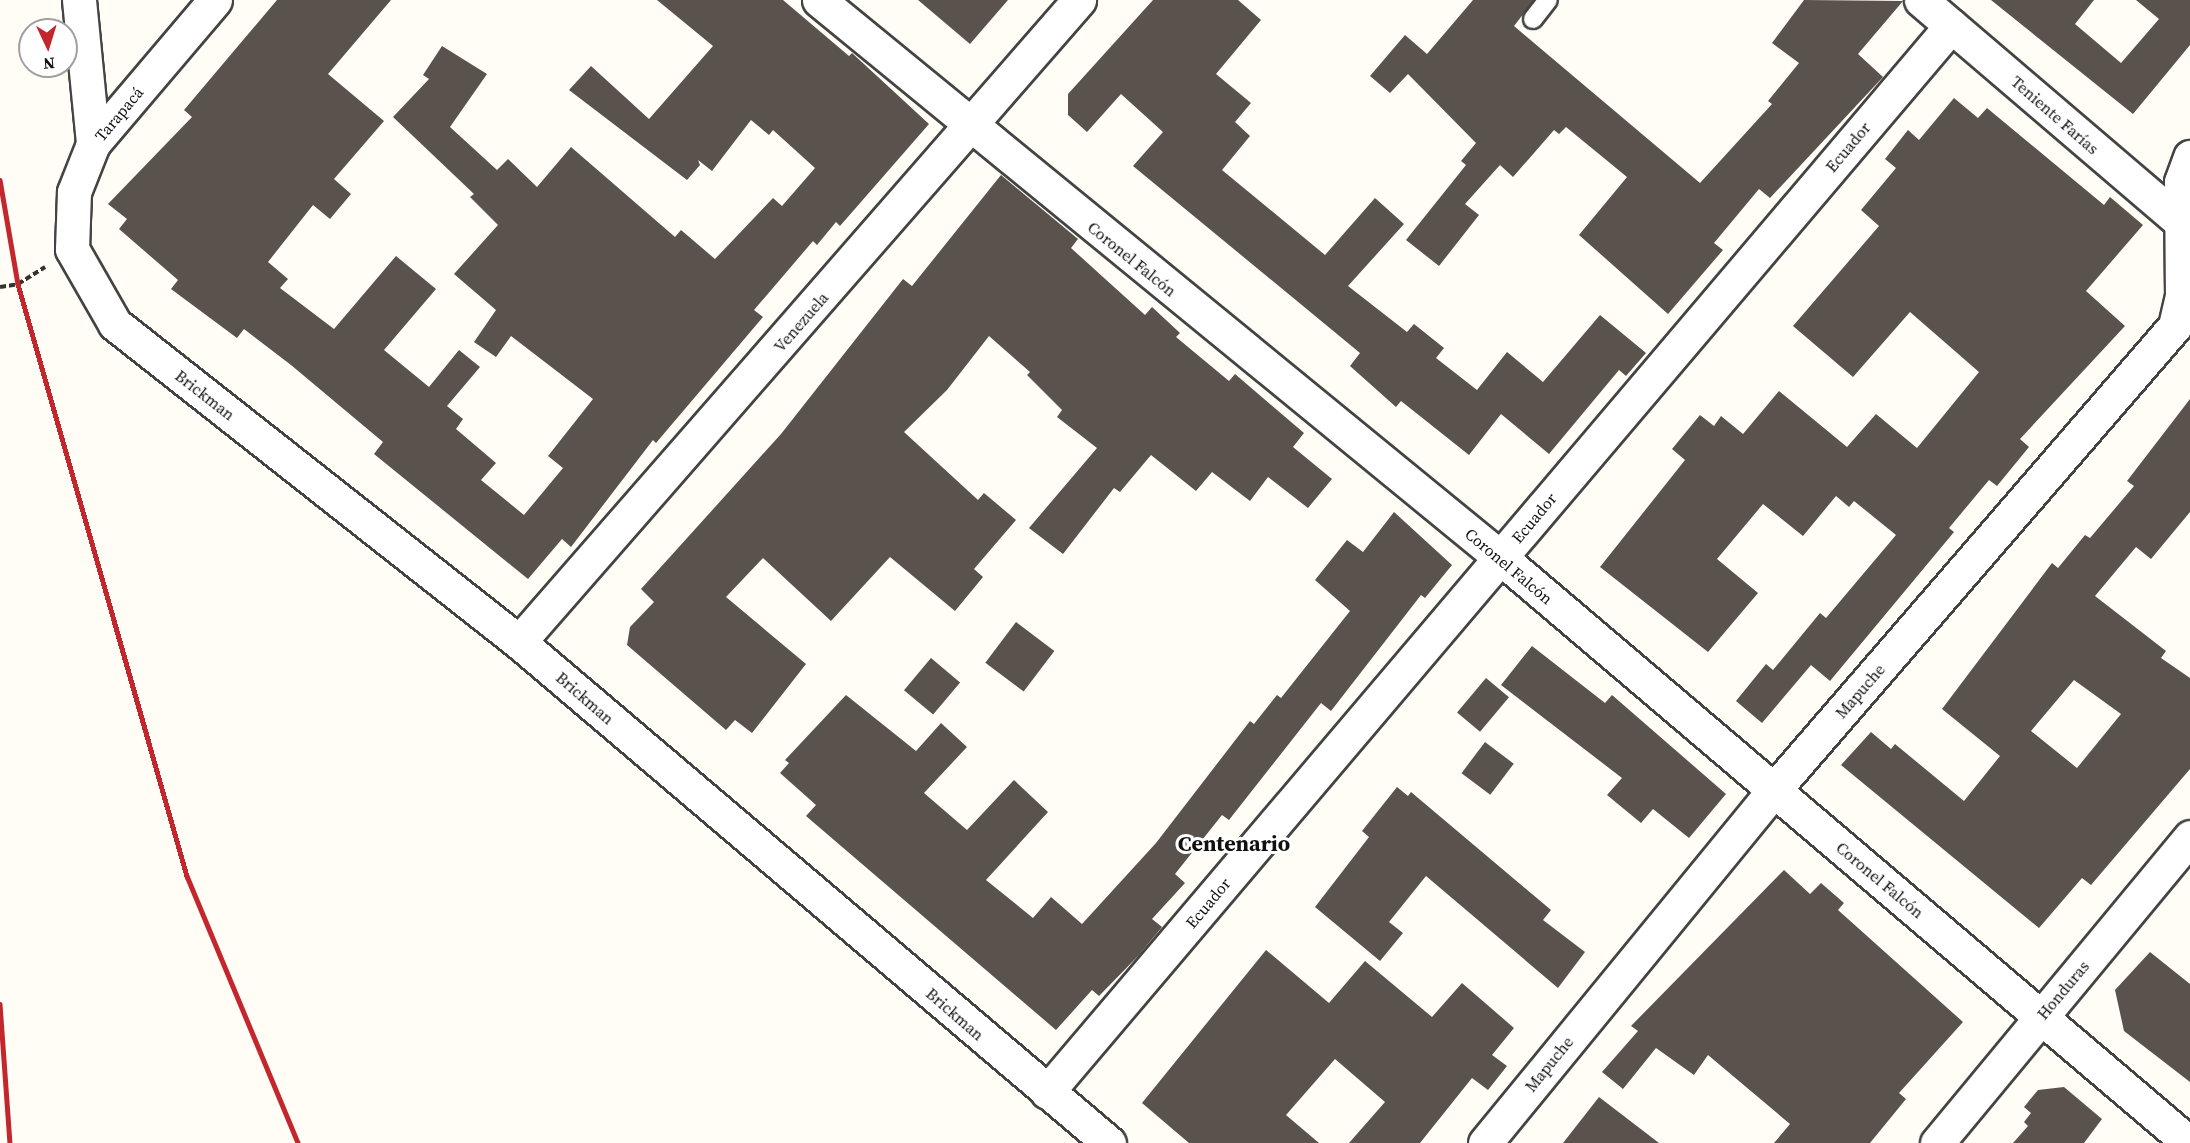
<!DOCTYPE html>
<meta charset="utf-8">
<style>
body{margin:0}
#map{position:relative;width:2190px;height:1143px;overflow:hidden;background:#fffdf5;font-family:"Source Serif 4",serif}
div>[style]{position:absolute}
.building>*{inset:0;background:#5a524d;transform-origin:0 0}
.path>*{height:4px;margin-top:-2px;transform-origin:0;background:repeating-linear-gradient(90deg,#333 0 6px,transparent 0 9px)}
.roads{filter:drop-shadow(2px 0 #444) drop-shadow(-2px 0 #444) drop-shadow(0 2px #444) drop-shadow(0 -2px #444)}
.lane>*{height:18px;margin:-9px;padding:0 9px;transform-origin:9px;border-radius:9px;background:#fff}
.street>*{height:33px;margin:-16.5px;padding:0 16.5px;transform-origin:16.5px;border-radius:16.5px;background:#fff}
.rail>*{height:4.5px;margin:-2.25px;padding:0 2.25px;transform-origin:2.25px;border-radius:2.25px;background:#c4262e}
span{translate:-50% -50%;white-space:nowrap;text-align:center;line-height:1.15;-webkit-text-stroke:6px #fff;paint-order:stroke}
.street-label{font-size:16px;color:#111}
.district-label{font-size:22px;color:#111;font-weight:700}
.north{position:absolute;left:18px;top:18px;width:60px;height:60px;box-sizing:border-box;background:#fff;border:2px solid #a0a0a0;border-radius:50%;rotate:176deg;font-size:16px;font-weight:700;line-height:24px;text-align:center;color:#111}
.north::after{content:'';display:block;margin:auto;width:21px;height:27px;background:#c4262e;clip-path:polygon(50% 0,100% 100%,50% 72%,0 100%)}
</style>
<div id="map">
<div class="building">
<i style="clip-path:polygon(277px 0,391px 0,328px 74px,384px 121px,334px 179px,351px 194px,330px 219px,313px 205px,268px 262px,288px 279px,280px 288px,334px 329px,396px 256px,436px 289px,384px 350px,429px 387px,459px 350px,480px 367px,447px 406px,463px 419px,456px 429px,496px 463px,481px 480px,524px 515px,563px 468px,548px 456px,593px 399px,511px 336px,496px 357px,474px 342px,496px 310px,454px 274px,498px 225px,470px 197px,474px 194px,393px 117px,429px 79px,423px 75px,442px 46px,487px 74px,450px 127px,497px 170px,508px 159px,537px 187px,571px 147px,675px 237px,681px 230px,715px 259px,773px 198px,782px 206px,815px 168px,773px 130px,769px 135px,751px 120px,712px 171px,698px 160px,700px 165px,687px 180px,569px 90px,591px 66px,649px 119px,713px 46px,657px 0,783px 0,849px 56px,852px 53px,929px 124px,840px 226px,836px 222px,817px 245px,813px 241px,754px 310px,763px 317px,656px 443px,653px 440px,571px 547px,562px 539px,528px 579px,374px 454px,383px 442px,291px 365px,244px 329px,237px 338px,171px 289px,178px 280px,119px 229px,127px 219px,108px 204px,192px 117px,184px 110px)"></i>
<i style="clip-path:polygon(918px 0,1008px 0,970px 44px)"></i>
<i style="clip-path:polygon(1153px 0,1238px 0,1261px 20px,1216px 74px,1251px 103px,1235px 122px,1250px 136px,1222px 170px,1325px 255px,1375px 198px,1404px 224px,1348px 286px,1407px 332px,1414px 324px,1444px 348px,1436px 358px,1477px 390px,1507px 352px,1543px 382px,1600px 315px,1646px 353px,1626px 376px,1619px 370px,1549px 454px,1501px 414px,1469px 455px,1401px 401px,1396px 407px,1350px 366px,1360px 353px,1133px 166px,1163px 132px,1121px 94px,1087px 132px,1068px 115px,1068px 94px)"></i>
<i style="clip-path:polygon(1473px 0,1534px 0,1514px 26px,1700px 183px,1772px 104px,1768px 101px,1799px 63px,1772px 43px,1804px 0,1903px 1px,1858px 54px,1883px 77px,1770px 198px,1759px 189px,1714px 243px,1723px 250px,1668px 314px,1579px 235px,1627px 177px,1566px 127px,1559px 134px,1554px 130px,1513px 177px,1500px 165px,1465px 204px,1479px 215px,1439px 266px,1406px 240px,1466px 165px,1461px 161px,1476px 143px,1408px 74px,1390px 93px,1370px 76px,1405px 35px,1427px 54px)"></i>
<i style="clip-path:polygon(1991px 0,2094px 0,2075px 24px,2121px 63px,2159px 19px,2136px 0,2190px 0,2190px 45px,2133px 114px)"></i>
<i style="clip-path:polygon(1954px 98px,1978px 118px,1987px 108px,2104px 205px,2110px 197px,2143px 225px,2086px 291px,2125px 326px,2020px 439px,2029px 447px,1997px 486px,1989px 480px,1949px 528px,1954px 532px,1830px 681px,1811px 665px,1762px 723px,1736px 701px,1766px 664px,1773px 670px,1820px 613px,1826px 618px,1896px 535px,1854px 501px,1849px 507px,1836px 496px,1803px 536px,1763px 504px,1717px 559px,1758px 593px,1708px 652px,1600px 567px,1685px 460px,1672px 449px,1700px 415px,1714px 426px,1721px 416px,1743px 434px,1779px 391px,1847px 447px,1876px 414px,1917px 448px,1979px 372px,1910px 312px,1853px 377px,1793px 326px,1879px 226px,1861px 210px,1896px 168px,1885px 159px,1908px 130px,1919px 140px)"></i>
<i style="clip-path:polygon(1001px 175px,1078px 239px,1071px 248px,1145px 315px,1152px 307px,1180px 333px,1176px 337px,1229px 381px,1235px 374px,1304px 433px,1293px 447px,1332px 479px,1308px 508px,1268px 477px,1250px 501px,1212px 472px,1196px 491px,1151px 455px,1120px 492px,1114px 488px,1063px 554px,1029px 528px,1097px 448px,1057px 417px,1062px 410px,1027px 375px,1030px 372px,989px 336px,947px 390px,904px 432px,978px 500px,984px 493px,1016px 520px,974px 569px,983px 577px,955px 611px,890px 557px,831px 621px,763px 558px,726px 597px,806px 664px,752px 733px,735px 720px,726px 730px,627px 645px,630px 627px,654px 602px,641px 589px,781px 434px,903px 279px,912px 286px)"></i>
<i style="clip-path:polygon(evenodd,2190px 399px,2190px 512px,2151px 559px,2136px 547px,2095px 596px,2166px 651px,2161px 658px,2190px 678px,2190px 769px,2091px 885px,2082px 878px,2039px 928px,1841px 765px,1871px 732px,1891px 749px,1895px 744px,1964px 801px,2000px 756px,1942px 709px,2052px 563px,2058px 568px,2085px 535px,2090px 538px,2134px 486px,2127px 481px,2190px 399px,2074px 680px,2121px 714px,2077px 768px,2031px 731px,2074px 680px)"></i>
<i style="clip-path:polygon(1394px 512px,1452px 565px,1425px 598px,1421px 595px,1331px 711px,1321px 703px,1229px 820px,1222px 815px,1175px 874px,1185px 883px,1152px 919px,1162px 927px,1139px 955px,1099px 996px,1092px 990px,1056px 1030px,806px 816px,816px 805px,780px 773px,789px 763px,785px 760px,846px 695px,916px 751px,941px 723px,967px 747px,924px 793px,967px 830px,1014px 780px,1048px 812px,986px 880px,1033px 918px,1051px 897px,1082px 924px,1156px 843px,1250px 721px,1254px 724px,1277px 695px,1281px 698px,1350px 611px,1315px 580px,1347px 540px,1363px 552px)"></i>
<i style="left:1016px;top:622px;width:48px;height:51px;rotate:37deg"></i>
<i style="clip-path:polygon(1532px 646px,1605px 703px,1612px 695px,1726px 794px,1689px 838px,1653px 809px,1641px 823px,1607px 795px,1622px 778px,1501px 685px)"></i>
<i style="left:931px;top:658px;width:38px;height:42px;rotate:40deg"></i>
<i style="left:1486px;top:678px;width:30px;height:45px;rotate:40deg"></i>
<i style="left:1485px;top:742px;width:36px;height:39px;rotate:37deg"></i>
<i style="clip-path:polygon(1397px 787px,1408px 796px,1411px 792px,1551px 910px,1543px 920px,1585px 952px,1558px 988px,1426px 876px,1389px 922px,1403px 933px,1380px 961px,1315px 907px,1369px 837px,1362px 831px)"></i>
<i style="clip-path:polygon(1784px 870px,1810px 894px,1821px 883px,1844px 903px,1838px 910px,1963px 1022px,1899px 1093px,1906px 1099px,1870px 1143px,1774px 1143px,1790px 1124px,1708px 1055px,1694px 1075px,1656px 1048px,1623px 1089px,1602px 1072px,1638px 1031px,1631px 1026px)"></i>
<i style="clip-path:polygon(1266px 950px,1329px 1003px,1365px 961px,1432px 1017px,1462px 983px,1514px 1028px,1492px 1055px,1507px 1066px,1488px 1090px,1472px 1078px,1420px 1143px,1349px 1143px,1385px 1102px,1335px 1059px,1286px 1115px,1319px 1143px,1189px 1143px,1142px 1103px)"></i>
<i style="clip-path:polygon(2150px 952px,2190px 984px,2190px 1082px,2124px 1031px,2115px 990px)"></i>
<i style="clip-path:polygon(2064px 1087px,2102px 1119px,2084px 1143px,2013px 1143px,2028px 1126px,2024px 1122px,2031px 1113px,2024px 1107px,2038px 1090px)"></i>
<i style="clip-path:polygon(1599px 1097px,1659px 1143px,1563px 1143px)"></i>
</div>
<div class="path">
<i style="left:0;top:287px;width:18px;rotate:-9deg"></i>
<i style="left:18px;top:284px;width:32px;rotate:-32deg"></i>
</div>
<div class="roads">
<div class="lane">
<i style="left:1533px;top:19px;width:24px;rotate:-52deg"></i>
</div>
<div class="street">
<i style="left:79px;top:0;width:145px;rotate:84.4deg"></i>
<i style="left:215px;top:0;width:189px;rotate:130.3deg"></i>
<i style="left:93px;top:144px;width:52px;rotate:111.6deg"></i>
<i style="left:74px;top:192px;width:57px;rotate:92deg"></i>
<i style="left:72px;top:249px;width:86px;rotate:60.2deg"></i>
<i style="left:115px;top:324px;width:514px;rotate:38.21deg"></i>
<i style="left:519px;top:642px;width:774px;rotate:40.34deg"></i>
<i style="left:819px;top:0;width:881px;rotate:39.29deg"></i>
<i style="left:1501px;top:558px;width:903px;rotate:40.37deg"></i>
<i style="left:1921px;top:0;width:354px;rotate:40.5deg"></i>
<i style="left:519px;top:642px;width:852px;rotate:-48.9deg"></i>
<i style="left:1047px;top:1092px;width:1398px;rotate:-49.7deg"></i>
<i style="left:1485px;top:1143px;width:455px;rotate:-50.7deg"></i>
<i style="left:1773px;top:791px;width:615px;rotate:-49.16deg"></i>
<i style="left:2175px;top:326px;width:31px;rotate:-77deg"></i>
<i style="left:2182px;top:296px;width:114px;rotate:-90.5deg"></i>
<i style="left:2181px;top:182px;width:27px;rotate:-70deg"></i>
<i style="left:1937px;top:1143px;width:397px;rotate:-50.4deg"></i>
</div>
</div>
<div class="rail">
<i style="left:0;top:180px;width:106px;rotate:80.2deg"></i>
<i style="left:18px;top:284px;width:616px;rotate:74.07deg"></i>
<i style="left:187px;top:876px;width:289px;rotate:67.4deg"></i>
<i style="left:0;top:1004px;width:139px;rotate:85.9deg"></i>
</div>
<div class="street-label">
<span style="left:119px;top:114px;rotate:-50deg">Tarapacá</span>
<span style="left:2055px;top:115px;rotate:41deg">Teniente Farías</span>
<span style="left:1848px;top:147px;rotate:-50deg">Ecuador</span>
<span style="left:1132px;top:259px;rotate:39deg">Coronel Falcón</span>
<span style="left:801px;top:322px;rotate:-49deg">Venezuela</span>
<span style="left:205px;top:395px;rotate:38deg">Brickman</span>
<span style="left:1534px;top:518px;rotate:-50deg">Ecuador</span>
<span style="left:1509px;top:566px;rotate:40deg">Coronel Falcón</span>
<span style="left:1860px;top:691px;rotate:-49deg">Mapuche</span>
<span style="left:585px;top:698px;rotate:41deg">Brickman</span>
<span style="left:1880px;top:880px;rotate:40deg">Coronel Falcón</span>
<span style="left:1208px;top:903px;rotate:-50deg">Ecuador</span>
<span style="left:2063px;top:990px;rotate:-50deg">Honduras</span>
<span style="left:955px;top:1014px;rotate:41deg">Brickman</span>
<span style="left:1549px;top:1064px;rotate:-51deg">Mapuche</span>
</div>
<div class="district-label">
<span style="left:1234px;top:844px">Centenario</span>
</div>
<div class="north">N</div>
</div>
